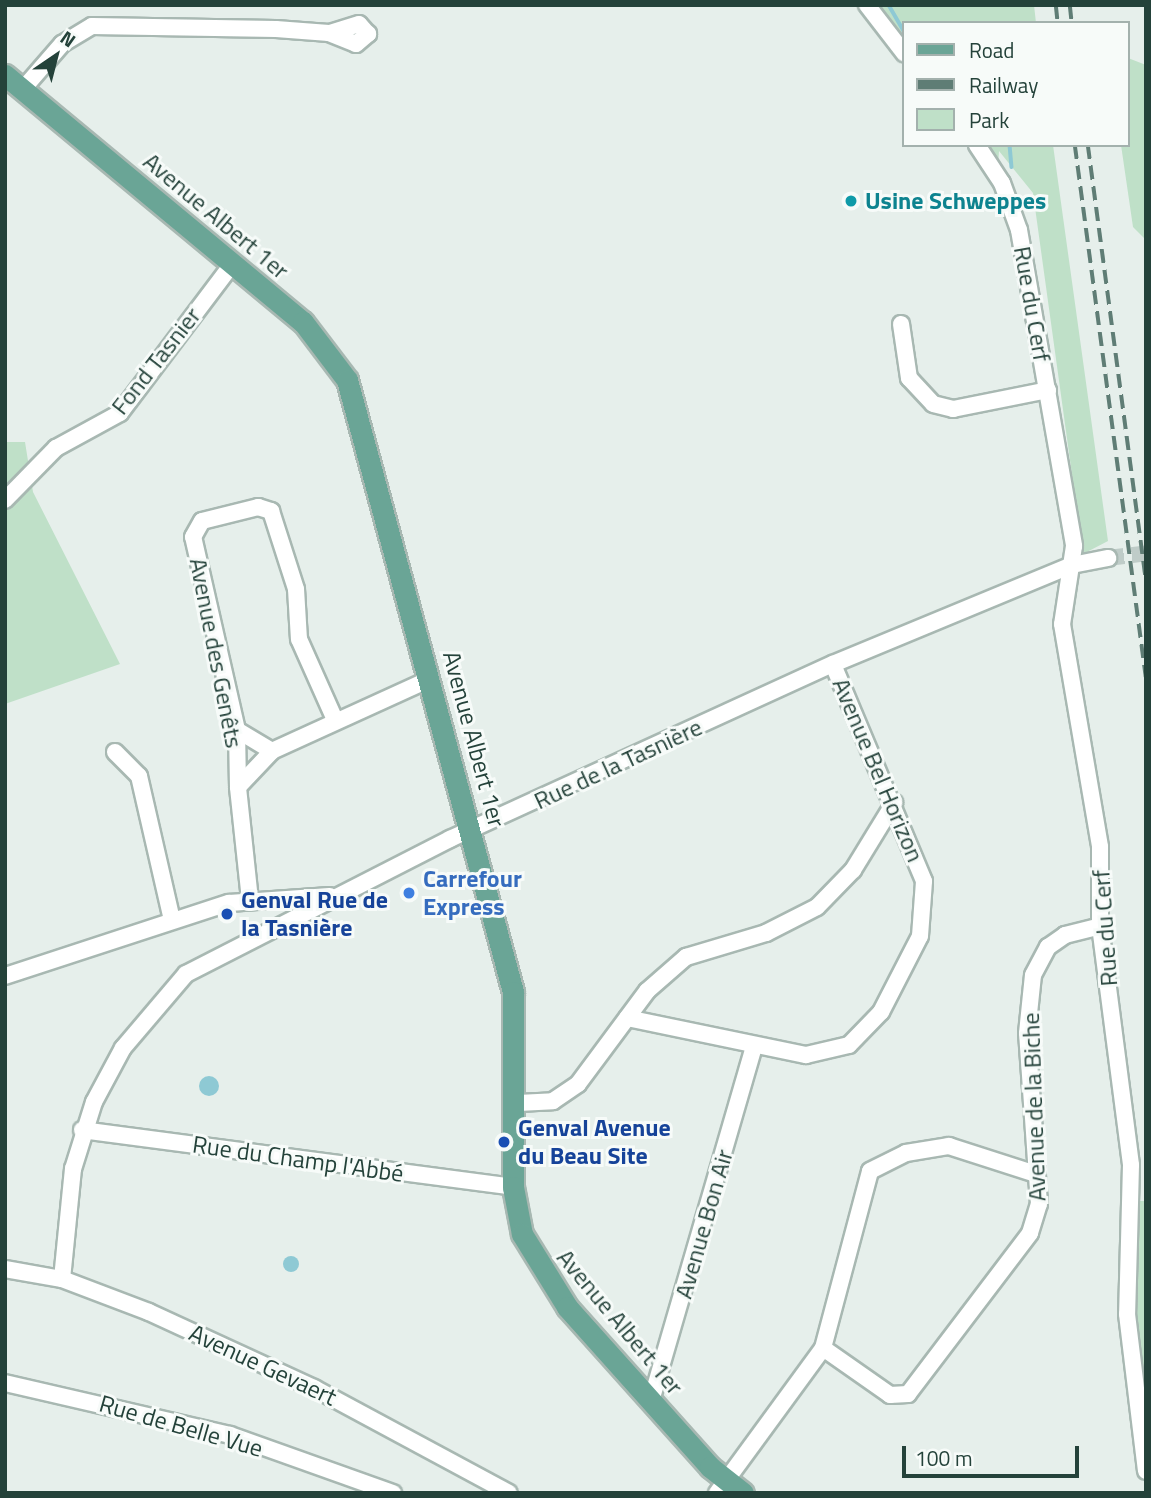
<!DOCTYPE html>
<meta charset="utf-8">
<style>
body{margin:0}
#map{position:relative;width:1151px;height:1498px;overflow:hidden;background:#e6efeb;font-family:"Titillium Web",sans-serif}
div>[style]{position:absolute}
.green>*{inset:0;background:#bfe0c8}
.water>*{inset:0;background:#8ec9d4}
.round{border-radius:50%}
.stream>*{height:3.5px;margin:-1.75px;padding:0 1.75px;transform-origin:1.75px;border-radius:1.75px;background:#8ec9d4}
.minor-tunnel>*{height:16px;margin-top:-8px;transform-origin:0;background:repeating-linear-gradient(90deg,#bfccc8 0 16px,transparent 0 24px)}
.roads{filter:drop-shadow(2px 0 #a8b8b2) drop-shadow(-2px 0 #a8b8b2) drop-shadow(0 2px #a8b8b2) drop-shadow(0 -2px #a8b8b2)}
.minor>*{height:16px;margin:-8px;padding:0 8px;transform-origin:8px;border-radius:8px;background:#fff}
.major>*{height:21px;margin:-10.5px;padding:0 10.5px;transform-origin:10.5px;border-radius:10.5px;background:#6aa596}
.rail>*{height:3.5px;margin-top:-1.75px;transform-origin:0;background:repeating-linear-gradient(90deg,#5f7d75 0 14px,transparent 0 21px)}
.dots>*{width:19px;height:19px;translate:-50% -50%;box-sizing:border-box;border:4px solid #f7fbf9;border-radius:50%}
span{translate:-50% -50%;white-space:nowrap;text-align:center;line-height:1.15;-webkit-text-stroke:6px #f7fbf9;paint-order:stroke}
.culture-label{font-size:24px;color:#0d838f;font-weight:700}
.left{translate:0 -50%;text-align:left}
.street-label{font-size:24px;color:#24423a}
.shop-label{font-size:24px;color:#366cbe;font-weight:700}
.transit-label{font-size:24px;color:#164399;font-weight:700}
.frame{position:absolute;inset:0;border:7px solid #24423a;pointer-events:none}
.legend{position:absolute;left:902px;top:21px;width:228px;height:126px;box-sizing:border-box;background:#f7fbf9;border:2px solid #a3b1ad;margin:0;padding:9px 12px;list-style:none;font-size:21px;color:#24423a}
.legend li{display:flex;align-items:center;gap:14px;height:35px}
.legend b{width:35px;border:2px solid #a3b1ad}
.north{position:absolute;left:21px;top:21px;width:70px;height:70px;-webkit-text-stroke:5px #f7fbf9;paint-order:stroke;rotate:35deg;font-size:19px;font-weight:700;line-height:28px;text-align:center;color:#24423a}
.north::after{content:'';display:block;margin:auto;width:24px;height:32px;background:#24423a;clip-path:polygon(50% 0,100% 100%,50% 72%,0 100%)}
.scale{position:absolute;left:902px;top:1446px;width:177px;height:32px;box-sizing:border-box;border:4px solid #24423a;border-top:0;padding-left:9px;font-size:21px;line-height:24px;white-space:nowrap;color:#24423a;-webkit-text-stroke:5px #f7fbf9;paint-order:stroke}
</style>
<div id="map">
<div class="green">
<i style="clip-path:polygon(871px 5px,1034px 5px,1036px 23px,904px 23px,904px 47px)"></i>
<i style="clip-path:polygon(1128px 58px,1146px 65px,1146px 240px,1133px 227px,1121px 145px,1128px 145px)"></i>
<i style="clip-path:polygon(981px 145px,1053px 145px,1108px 541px,1083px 554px,1033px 193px,999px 151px,998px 166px)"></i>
<i style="clip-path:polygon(5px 442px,25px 442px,33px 492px,120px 664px,5px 704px)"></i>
<i style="clip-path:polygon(1139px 1201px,1146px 1201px,1146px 1404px,1136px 1333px)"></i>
</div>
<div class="water">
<i class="round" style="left:199px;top:1076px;width:20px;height:20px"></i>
<i class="round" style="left:283px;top:1256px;width:16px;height:16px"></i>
</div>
<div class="stream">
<i style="left:889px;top:5px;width:30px;rotate:60deg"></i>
<i style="left:1010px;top:145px;width:22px;rotate:85deg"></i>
</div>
<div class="minor-tunnel">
<i style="left:1108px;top:558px;width:38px;rotate:-7deg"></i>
</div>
<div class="roads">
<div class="minor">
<i style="left:867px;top:5px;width:61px;rotate:52.4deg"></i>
<i style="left:23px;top:89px;width:60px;rotate:-49.1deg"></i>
<i style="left:62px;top:44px;width:35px;rotate:-31deg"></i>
<i style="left:92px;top:26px;width:184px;rotate:0.9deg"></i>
<i style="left:276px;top:29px;width:53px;rotate:4.3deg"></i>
<i style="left:329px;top:33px;width:29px;rotate:22deg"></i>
<i style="left:356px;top:44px;width:16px;rotate:-40deg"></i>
<i style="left:368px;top:34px;width:13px;rotate:-132deg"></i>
<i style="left:359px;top:24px;width:31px;rotate:163deg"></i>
<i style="left:977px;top:145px;width:45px;rotate:56.7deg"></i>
<i style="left:1002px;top:183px;width:50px;rotate:70.1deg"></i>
<i style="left:1019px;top:230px;width:321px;rotate:80.1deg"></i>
<i style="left:1074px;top:546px;width:79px;rotate:98.7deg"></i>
<i style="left:1062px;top:624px;width:226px;rotate:80.3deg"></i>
<i style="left:1100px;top:847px;width:79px;rotate:90deg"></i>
<i style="left:1100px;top:926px;width:241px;rotate:82.6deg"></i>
<i style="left:1131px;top:1165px;width:149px;rotate:91.5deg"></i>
<i style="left:1127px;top:1314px;width:158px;rotate:83.1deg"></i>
<i style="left:901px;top:324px;width:55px;rotate:81.6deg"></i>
<i style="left:909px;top:378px;width:35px;rotate:47deg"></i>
<i style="left:933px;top:404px;width:21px;rotate:14deg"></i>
<i style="left:953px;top:409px;width:97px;rotate:-11.3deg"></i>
<i style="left:5px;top:500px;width:73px;rotate:-45.6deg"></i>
<i style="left:56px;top:448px;width:73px;rotate:-28.7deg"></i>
<i style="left:120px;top:413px;width:188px;rotate:-53deg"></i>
<i style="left:237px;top:730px;width:41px;rotate:31deg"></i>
<i style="left:115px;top:752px;width:34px;rotate:45deg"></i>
<i style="left:139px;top:776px;width:148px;rotate:77.1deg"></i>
<i style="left:238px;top:787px;width:57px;rotate:-91deg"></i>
<i style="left:237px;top:730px;width:198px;rotate:-102.8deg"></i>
<i style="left:193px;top:537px;width:18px;rotate:-61deg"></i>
<i style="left:202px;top:521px;width:58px;rotate:-14deg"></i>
<i style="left:258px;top:507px;width:14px;rotate:17deg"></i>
<i style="left:271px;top:511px;width:82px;rotate:72.2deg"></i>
<i style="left:296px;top:589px;width:50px;rotate:86.6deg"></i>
<i style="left:299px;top:639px;width:89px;rotate:66deg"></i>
<i style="left:250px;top:900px;width:114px;rotate:-96.1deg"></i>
<i style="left:238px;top:787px;width:50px;rotate:-46.6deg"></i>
<i style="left:272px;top:751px;width:174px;rotate:-24.5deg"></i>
<i style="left:5px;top:976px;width:236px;rotate:-18.1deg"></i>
<i style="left:229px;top:903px;width:101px;rotate:-4deg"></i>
<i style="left:627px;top:1018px;width:183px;rotate:11.7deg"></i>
<i style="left:806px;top:1055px;width:44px;rotate:-13.1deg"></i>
<i style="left:849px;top:1045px;width:46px;rotate:-45.9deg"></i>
<i style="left:881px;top:1012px;width:85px;rotate:-62.8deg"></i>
<i style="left:920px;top:936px;width:55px;rotate:-85.8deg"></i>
<i style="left:924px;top:881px;width:235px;rotate:-112.8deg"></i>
<i style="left:518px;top:1103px;width:35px;rotate:-3deg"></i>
<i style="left:553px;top:1101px;width:30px;rotate:-34deg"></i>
<i style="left:578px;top:1084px;width:116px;rotate:-53.4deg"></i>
<i style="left:647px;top:991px;width:52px;rotate:-41.1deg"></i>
<i style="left:686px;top:957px;width:84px;rotate:-16.7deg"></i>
<i style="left:766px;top:933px;width:57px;rotate:-27deg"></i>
<i style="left:817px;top:907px;width:52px;rotate:-45.8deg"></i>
<i style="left:853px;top:870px;width:79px;rotate:-58.5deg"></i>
<i style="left:82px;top:1130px;width:435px;rotate:7.5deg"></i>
<i style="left:5px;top:1269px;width:58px;rotate:10deg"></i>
<i style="left:62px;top:1279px;width:93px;rotate:20.8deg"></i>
<i style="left:149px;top:1312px;width:182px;rotate:24.7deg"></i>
<i style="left:314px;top:1388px;width:221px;rotate:28.3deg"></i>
<i style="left:62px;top:1279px;width:111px;rotate:-84.3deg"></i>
<i style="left:73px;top:1169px;width:70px;rotate:-72.6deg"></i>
<i style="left:94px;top:1102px;width:61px;rotate:-61.8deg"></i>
<i style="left:123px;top:1048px;width:97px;rotate:-49.6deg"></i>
<i style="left:186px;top:974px;width:297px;rotate:-27.1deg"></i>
<i style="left:450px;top:839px;width:421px;rotate:-24.6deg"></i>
<i style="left:833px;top:664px;width:259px;rotate:-22.5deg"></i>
<i style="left:1072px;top:565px;width:37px;rotate:-11deg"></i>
<i style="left:823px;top:1348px;width:82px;rotate:35deg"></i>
<i style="left:890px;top:1395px;width:18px;rotate:-3deg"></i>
<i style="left:908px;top:1394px;width:202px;rotate:-52.8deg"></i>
<i style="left:1030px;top:1233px;width:30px;rotate:-73deg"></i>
<i style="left:1039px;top:1204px;width:171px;rotate:-94deg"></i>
<i style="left:1027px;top:1033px;width:58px;rotate:-84.1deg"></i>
<i style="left:1033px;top:975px;width:32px;rotate:-62deg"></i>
<i style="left:1048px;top:947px;width:21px;rotate:-35deg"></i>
<i style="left:1065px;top:935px;width:36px;rotate:-14deg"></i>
<i style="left:5px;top:1383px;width:231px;rotate:13deg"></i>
<i style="left:230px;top:1435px;width:173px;rotate:19.6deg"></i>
<i style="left:651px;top:1401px;width:370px;rotate:-73.8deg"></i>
<i style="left:717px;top:1493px;width:180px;rotate:-53.8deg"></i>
<i style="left:823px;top:1348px;width:183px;rotate:-75.1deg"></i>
<i style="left:870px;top:1171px;width:40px;rotate:-26.6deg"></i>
<i style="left:906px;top:1153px;width:44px;rotate:-9.2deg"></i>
<i style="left:949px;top:1146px;width:91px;rotate:17.8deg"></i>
</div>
<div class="major">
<i style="left:5px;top:75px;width:387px;rotate:39.7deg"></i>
<i style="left:303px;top:322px;width:73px;rotate:52.8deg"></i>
<i style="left:347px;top:380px;width:634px;rotate:74.82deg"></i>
<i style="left:513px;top:992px;width:195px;rotate:90deg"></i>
<i style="left:513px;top:1187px;width:48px;rotate:79.2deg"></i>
<i style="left:522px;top:1234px;width:86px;rotate:58.3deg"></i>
<i style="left:567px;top:1307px;width:215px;rotate:48.2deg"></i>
<i style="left:710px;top:1467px;width:42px;rotate:38.2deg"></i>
</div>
</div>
<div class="rail">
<i style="left:1056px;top:5px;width:18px;rotate:84deg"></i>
<i style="left:1070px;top:5px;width:18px;rotate:84deg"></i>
<i style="left:1075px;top:145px;width:537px;rotate:82.4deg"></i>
<i style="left:1088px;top:145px;width:439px;rotate:82.4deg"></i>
</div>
<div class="dots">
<i style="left:851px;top:201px;background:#0f9aa8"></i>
<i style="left:409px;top:893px;background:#3f7fe0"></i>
<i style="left:227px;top:914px;background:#1a4fb4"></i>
<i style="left:504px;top:1142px;background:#1a4fb4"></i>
</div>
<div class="culture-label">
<span class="left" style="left:865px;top:201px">Usine Schweppes</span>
</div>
<div class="street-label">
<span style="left:216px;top:216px;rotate:40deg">Avenue Albert 1er</span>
<span style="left:1032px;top:304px;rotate:80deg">Rue du Cerf</span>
<span style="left:156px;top:361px;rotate:-52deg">Fond Tasnier</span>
<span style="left:216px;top:653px;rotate:79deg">Avenue des Genêts</span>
<span style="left:474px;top:739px;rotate:75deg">Avenue Albert 1er</span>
<span style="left:618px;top:764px;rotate:-25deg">Rue de la Tasnière</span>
<span style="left:878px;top:770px;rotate:67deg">Avenue Bel Horizon</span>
<span style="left:1105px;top:928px;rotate:-94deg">Rue du Cerf</span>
<span style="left:1034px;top:1107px;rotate:-92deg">Avenue de la Biche</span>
<span style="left:298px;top:1159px;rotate:8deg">Rue du Champ l'Abbé</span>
<span style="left:704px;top:1224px;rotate:-74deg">Avenue Bon Air</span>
<span style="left:620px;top:1322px;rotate:50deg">Avenue Albert 1er</span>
<span style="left:263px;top:1365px;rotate:25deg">Avenue Gevaert</span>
<span style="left:181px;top:1426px;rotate:16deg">Rue de Belle Vue</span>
</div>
<div class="shop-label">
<span class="left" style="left:423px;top:893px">Carrefour<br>Express</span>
</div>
<div class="transit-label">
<span class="left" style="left:241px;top:914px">Genval Rue de<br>la Tasnière</span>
<span class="left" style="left:518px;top:1142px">Genval Avenue<br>du Beau Site</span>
</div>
<div class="frame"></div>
<ul class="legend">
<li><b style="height:9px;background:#6aa596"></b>Road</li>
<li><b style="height:9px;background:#5f7d75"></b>Railway</li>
<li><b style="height:19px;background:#bfe0c8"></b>Park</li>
</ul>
<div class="north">N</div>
<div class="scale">100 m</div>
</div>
